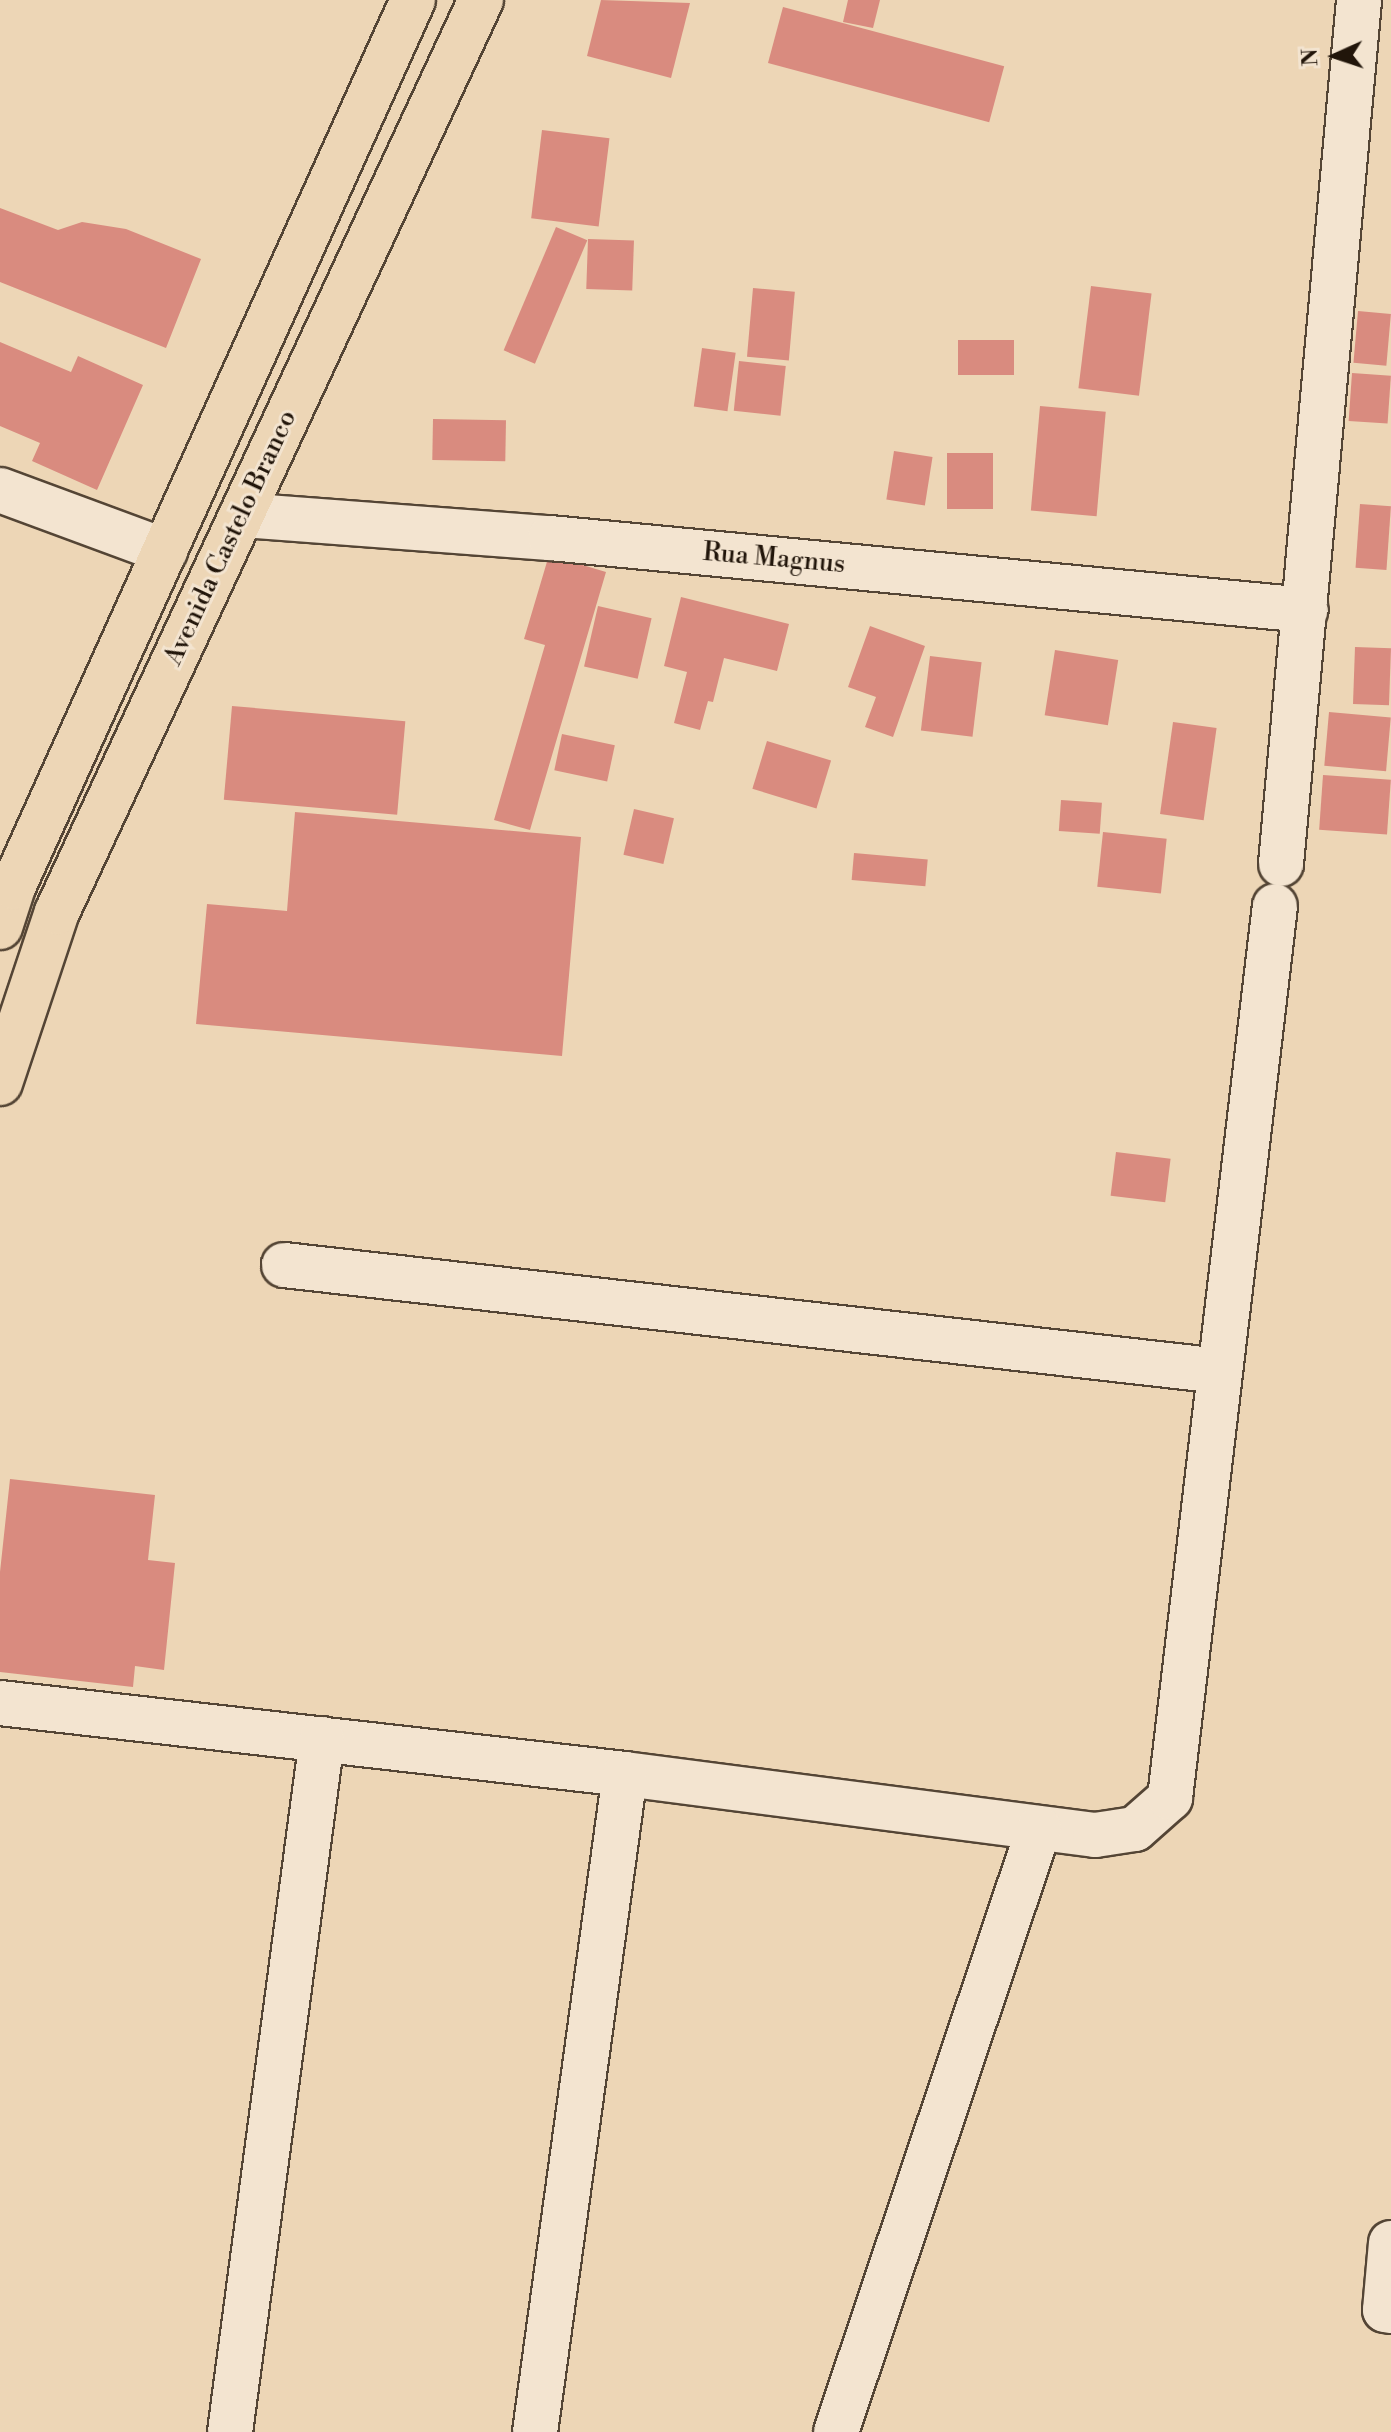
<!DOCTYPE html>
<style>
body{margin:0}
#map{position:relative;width:1391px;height:2432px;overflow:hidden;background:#edd6b6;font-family:"Libre Bodoni",serif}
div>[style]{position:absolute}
.building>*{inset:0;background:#d98b7f;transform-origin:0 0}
.roads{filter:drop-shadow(2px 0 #544535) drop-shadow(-2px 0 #544535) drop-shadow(0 2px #544535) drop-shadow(0 -2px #544535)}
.minor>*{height:44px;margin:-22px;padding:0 22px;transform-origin:22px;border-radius:22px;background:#f3e4d0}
.primary>*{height:44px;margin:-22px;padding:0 22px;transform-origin:22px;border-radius:22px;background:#edd6b6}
span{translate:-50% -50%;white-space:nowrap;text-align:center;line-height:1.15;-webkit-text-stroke:6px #f3e4d0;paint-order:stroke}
.street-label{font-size:26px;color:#21150a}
.north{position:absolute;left:1295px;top:16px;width:80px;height:80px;-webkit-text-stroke:6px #f3e4d0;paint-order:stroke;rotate:267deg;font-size:22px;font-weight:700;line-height:32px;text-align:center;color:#21150a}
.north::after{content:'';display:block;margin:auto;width:28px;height:36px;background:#21150a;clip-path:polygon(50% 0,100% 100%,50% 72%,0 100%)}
</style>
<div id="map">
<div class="building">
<i style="clip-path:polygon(601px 0,690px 3px,671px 78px,587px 56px)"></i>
<i style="clip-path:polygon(848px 0,880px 0,873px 28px,843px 22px)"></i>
<i style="left:783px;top:7px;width:229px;height:58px;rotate:15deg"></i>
<i style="left:542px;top:130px;width:68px;height:89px;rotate:7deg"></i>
<i style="clip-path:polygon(0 208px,58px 230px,82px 222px,126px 229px,201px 259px,166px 348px,0 282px)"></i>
<i style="left:556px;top:227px;width:34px;height:134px;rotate:23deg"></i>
<i style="left:588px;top:239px;width:46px;height:50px;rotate:2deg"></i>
<i style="left:1091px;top:286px;width:61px;height:103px;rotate:7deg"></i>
<i style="left:753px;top:288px;width:42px;height:69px;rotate:5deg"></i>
<i style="left:1358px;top:311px;width:33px;height:52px;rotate:5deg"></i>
<i style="left:958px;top:340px;width:56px;height:35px"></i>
<i style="clip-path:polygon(0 342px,71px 372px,78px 356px,143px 385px,97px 490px,32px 461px,40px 443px,0 426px)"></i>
<i style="left:702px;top:348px;width:34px;height:59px;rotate:8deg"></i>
<i style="left:739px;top:361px;width:47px;height:50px;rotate:6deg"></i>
<i style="left:1352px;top:373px;width:39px;height:48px;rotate:4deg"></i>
<i style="left:1040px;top:406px;width:66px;height:105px;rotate:5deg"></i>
<i style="left:433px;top:419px;width:73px;height:41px;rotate:1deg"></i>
<i style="left:894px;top:451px;width:39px;height:49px;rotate:9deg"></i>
<i style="left:947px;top:453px;width:46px;height:56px"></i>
<i style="left:1360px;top:504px;width:31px;height:64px;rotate:4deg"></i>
<i style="clip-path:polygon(549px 555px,606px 572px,530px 830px,494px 820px,545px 645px,524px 639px)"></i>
<i style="clip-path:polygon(681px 597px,789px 624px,777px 671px,724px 658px,713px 702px,708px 701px,700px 730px,674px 723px,687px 672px,664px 666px)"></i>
<i style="left:598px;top:606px;width:55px;height:62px;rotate:13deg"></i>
<i style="clip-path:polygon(870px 626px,925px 646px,893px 737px,865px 727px,876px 697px,848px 687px)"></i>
<i style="left:1355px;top:647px;width:36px;height:57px;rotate:2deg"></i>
<i style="left:1055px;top:650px;width:64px;height:66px;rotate:9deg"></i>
<i style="left:930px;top:656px;width:52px;height:75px;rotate:7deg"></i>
<i style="left:232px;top:706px;width:174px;height:94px;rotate:5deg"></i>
<i style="left:1329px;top:712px;width:62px;height:54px;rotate:5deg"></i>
<i style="left:1173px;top:722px;width:44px;height:93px;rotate:8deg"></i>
<i style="left:562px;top:734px;width:54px;height:37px;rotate:12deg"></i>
<i style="left:767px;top:741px;width:67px;height:50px;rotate:17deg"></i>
<i style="left:1323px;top:775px;width:68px;height:55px;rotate:4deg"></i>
<i style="left:1061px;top:800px;width:41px;height:31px;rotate:4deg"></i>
<i style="left:634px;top:809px;width:41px;height:47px;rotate:13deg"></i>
<i style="clip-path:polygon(295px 812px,581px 837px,562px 1056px,196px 1024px,207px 904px,287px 911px)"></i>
<i style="left:1103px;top:832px;width:64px;height:55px;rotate:6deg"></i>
<i style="left:854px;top:853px;width:74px;height:27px;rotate:5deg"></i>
<i style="left:1116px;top:1152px;width:55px;height:44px;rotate:7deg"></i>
<i style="clip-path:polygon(10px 1479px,155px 1495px,148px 1560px,175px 1563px,164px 1670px,135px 1666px,133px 1687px,0 1672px,0 1572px)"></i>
</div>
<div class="roads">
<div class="minor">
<i style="left:0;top:490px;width:176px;rotate:20.3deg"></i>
<i style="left:242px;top:515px;width:309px;rotate:4.3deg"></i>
<i style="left:550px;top:538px;width:759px;rotate:5.44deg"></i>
<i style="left:1281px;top:864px;width:868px;rotate:-84.84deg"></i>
<i style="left:284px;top:1265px;width:942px;rotate:6.46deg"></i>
<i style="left:0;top:1703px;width:629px;rotate:6.48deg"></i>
<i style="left:625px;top:1774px;width:474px;rotate:7.4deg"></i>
<i style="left:1095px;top:1835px;width:40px;rotate:-8.5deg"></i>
<i style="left:1135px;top:1829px;width:47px;rotate:-41.5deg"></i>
<i style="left:1170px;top:1798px;width:898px;rotate:-83.29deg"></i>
<i style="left:1391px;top:2243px;width:67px;rotate:95.1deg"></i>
<i style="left:1385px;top:2310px;width:6px;rotate:9deg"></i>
<i style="left:230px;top:2432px;width:699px;rotate:-82.44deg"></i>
<i style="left:535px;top:2432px;width:664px;rotate:-82.21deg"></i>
<i style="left:836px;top:2432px;width:637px;rotate:-71.42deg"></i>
</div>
<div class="primary">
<i style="left:0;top:927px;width:42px;rotate:-72deg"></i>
<i style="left:13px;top:887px;width:973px;rotate:-65.73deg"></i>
<i style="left:0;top:1083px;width:180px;rotate:-71.6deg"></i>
<i style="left:57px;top:912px;width:1006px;rotate:-65.07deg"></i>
</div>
</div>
<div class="street-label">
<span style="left:231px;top:538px;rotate:-65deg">Avenida Castelo Branco</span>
<span style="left:774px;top:559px;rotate:5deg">Rua Magnus</span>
</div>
<div class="north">N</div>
</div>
